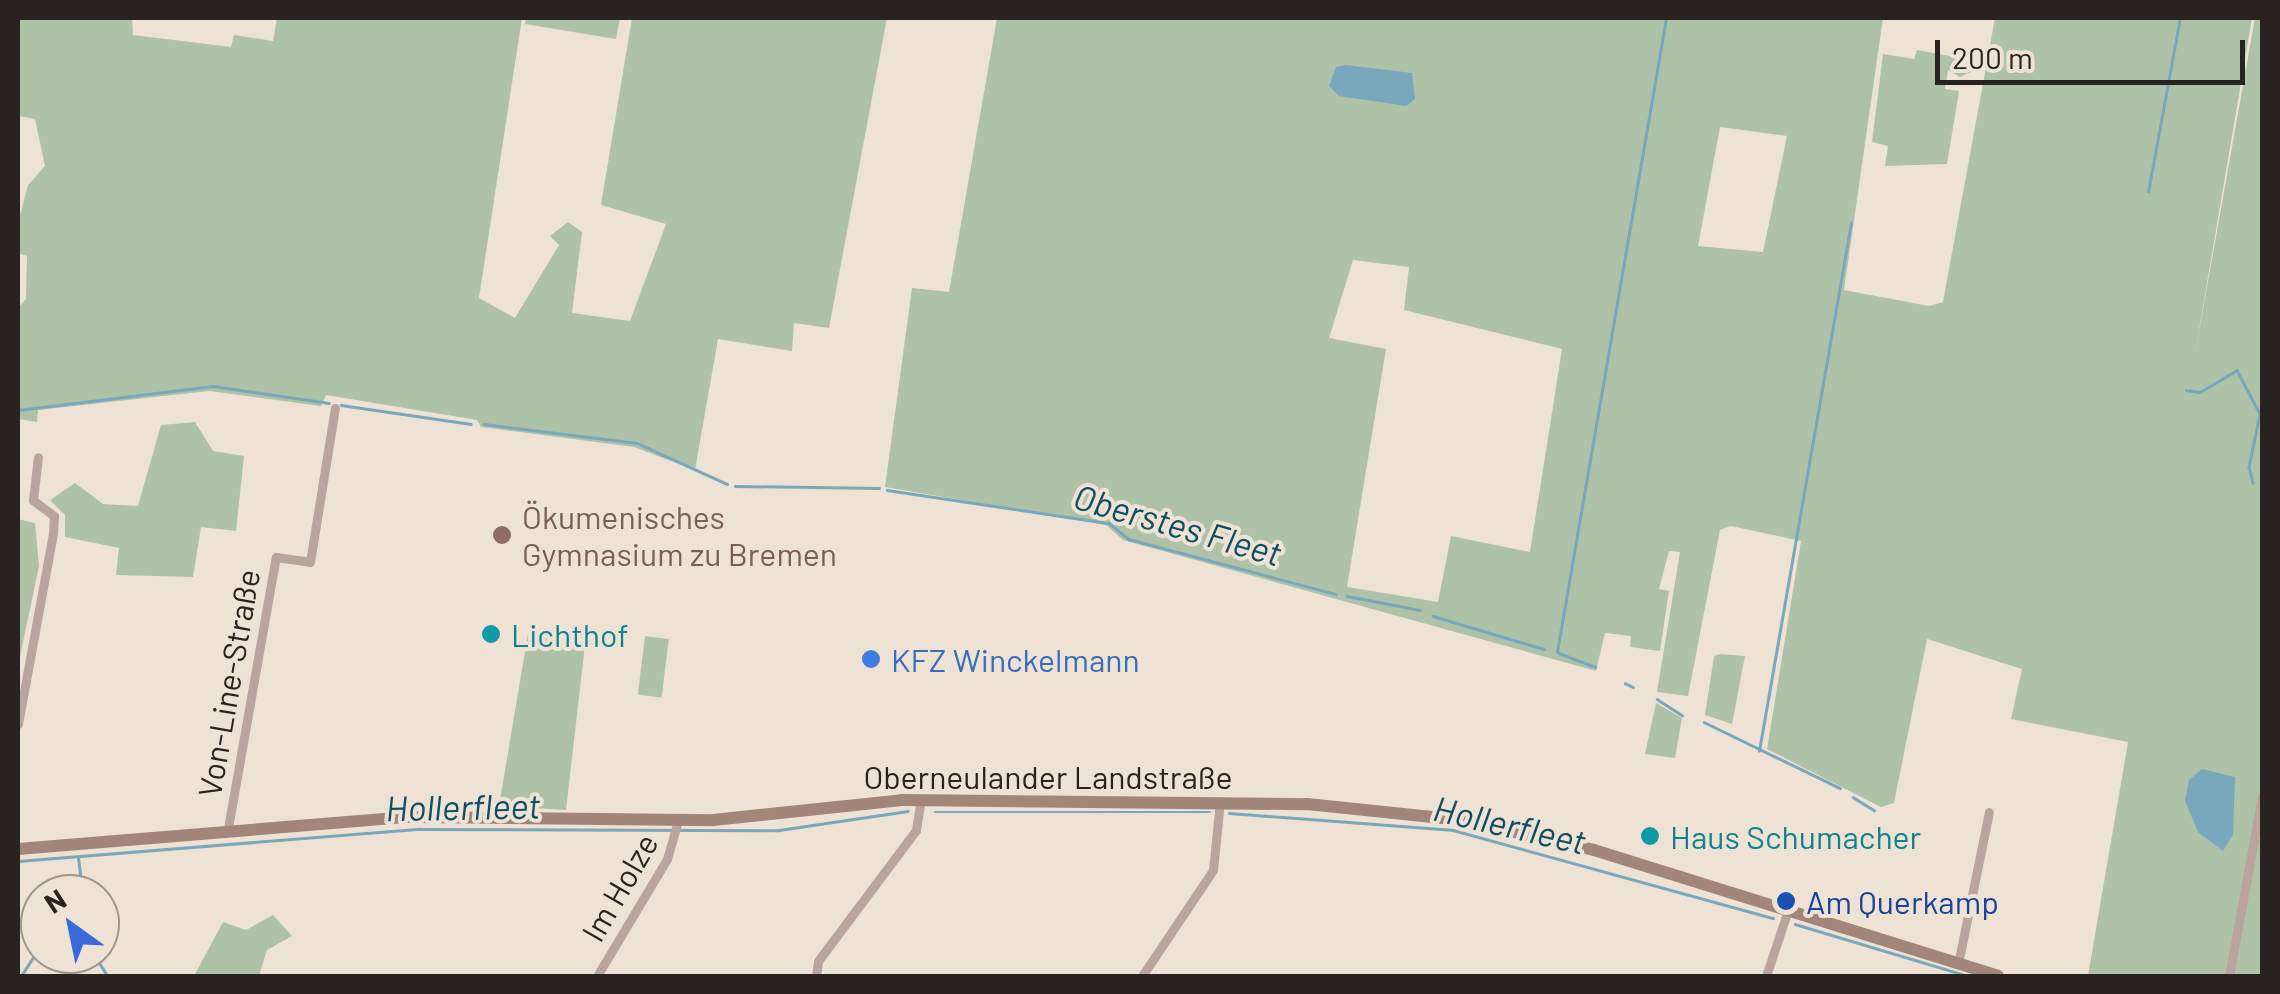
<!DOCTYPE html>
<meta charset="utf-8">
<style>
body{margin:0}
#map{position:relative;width:2280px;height:994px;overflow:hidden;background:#eee2d5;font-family:Barlow,sans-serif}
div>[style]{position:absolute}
.green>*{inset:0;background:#aec2a8;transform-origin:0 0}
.water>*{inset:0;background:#79a8bd}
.stream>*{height:2.5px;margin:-1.25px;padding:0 1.25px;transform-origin:1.25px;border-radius:1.25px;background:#79a8bd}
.street>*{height:9px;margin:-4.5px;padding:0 4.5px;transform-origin:4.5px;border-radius:4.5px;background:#b9a59d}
.secondary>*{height:12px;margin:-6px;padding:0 6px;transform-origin:6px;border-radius:6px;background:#a3867a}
.dots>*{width:28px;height:28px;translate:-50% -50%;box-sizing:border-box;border:5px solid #eee2d5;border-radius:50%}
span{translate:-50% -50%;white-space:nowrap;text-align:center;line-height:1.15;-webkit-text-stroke:8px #eee2d5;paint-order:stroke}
.education-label{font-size:32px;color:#785e54}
.left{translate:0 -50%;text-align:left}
.culture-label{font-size:32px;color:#0d838f}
.shop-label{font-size:32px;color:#366cbe}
.street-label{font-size:32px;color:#28231f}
.transit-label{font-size:32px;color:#164399}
.water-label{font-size:35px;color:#0f4f66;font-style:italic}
.frame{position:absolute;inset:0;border:20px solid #28231f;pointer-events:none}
.north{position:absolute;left:20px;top:874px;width:100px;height:100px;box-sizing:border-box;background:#eee2d5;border:2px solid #9f968c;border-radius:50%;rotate:327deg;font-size:28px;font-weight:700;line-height:40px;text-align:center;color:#28231f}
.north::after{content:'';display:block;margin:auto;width:35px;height:45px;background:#3a6ada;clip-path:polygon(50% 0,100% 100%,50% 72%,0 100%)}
.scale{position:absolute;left:1935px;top:40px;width:310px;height:45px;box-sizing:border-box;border:5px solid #28231f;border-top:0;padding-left:12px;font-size:30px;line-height:35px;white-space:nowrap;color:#28231f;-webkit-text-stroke:8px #eee2d5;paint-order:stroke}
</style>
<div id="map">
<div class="green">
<i style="clip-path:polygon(18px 18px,132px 18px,133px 35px,231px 47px,234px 35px,273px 41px,277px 18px,522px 18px,479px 298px,515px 318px,559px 245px,550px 236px,568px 222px,582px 232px,572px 313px,630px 321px,666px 224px,601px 205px,632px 18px,887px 18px,829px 328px,794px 323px,792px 351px,718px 339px,695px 470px,634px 447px,481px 427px,477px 420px,326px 395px,321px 406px,209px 391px,38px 410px,37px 422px,18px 419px,18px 308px,26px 299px,27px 256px,18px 253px,18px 223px,28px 185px,45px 166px,35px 119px,18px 116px)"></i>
<i style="clip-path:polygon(526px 18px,620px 18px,616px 39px,525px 24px)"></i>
<i style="clip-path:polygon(evenodd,997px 18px,1883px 18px,1844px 290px,1929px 306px,1943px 302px,1995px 18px,2252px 18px,2195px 354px,2255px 18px,2262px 18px,2262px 976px,2088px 976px,2128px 742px,2011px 719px,2022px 669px,1927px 639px,1894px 803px,1881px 807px,1767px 749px,1801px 541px,1731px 526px,1720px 530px,1688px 696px,1657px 692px,1680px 552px,1669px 551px,1659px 589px,1669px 591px,1660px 651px,1630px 647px,1631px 636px,1605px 633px,1596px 671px,1123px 540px,1106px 525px,885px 487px,912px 288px,949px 292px,997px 18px,1720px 127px,1787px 136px,1763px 252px,1698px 246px,1720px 127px,997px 18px,1353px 260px,1409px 267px,1404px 310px,1562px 349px,1530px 552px,1451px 536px,1438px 602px,1347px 587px,1386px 349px,1329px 338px,1353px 260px)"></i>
<i style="clip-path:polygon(1917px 50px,1950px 56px,1965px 49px,1974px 59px,1973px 71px,1960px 77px,1948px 70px,1945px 89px,1959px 91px,1947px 164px,1885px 166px,1888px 146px,1872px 142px,1883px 54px,1914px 59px)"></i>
<i style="clip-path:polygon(195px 422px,213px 451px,244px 456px,236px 531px,201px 527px,193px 577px,116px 575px,119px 548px,65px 537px,65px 515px,50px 500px,75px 483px,103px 504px,138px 506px,161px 425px)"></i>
<i style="clip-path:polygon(18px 519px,35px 523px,39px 566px,18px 666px)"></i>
<i style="clip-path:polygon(528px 634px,585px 645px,566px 810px,499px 806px)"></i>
<i style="left:645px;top:636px;width:24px;height:59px;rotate:7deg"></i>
<i style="clip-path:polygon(1720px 654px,1745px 656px,1732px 724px,1705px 715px,1714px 656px)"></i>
<i style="clip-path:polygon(1656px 703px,1682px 718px,1675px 758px,1645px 754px)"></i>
<i style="clip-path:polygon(273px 915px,292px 936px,267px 950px,259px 976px,194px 976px,223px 922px,246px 930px)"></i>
</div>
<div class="water">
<i style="clip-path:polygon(1346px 65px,1412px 73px,1415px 99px,1406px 106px,1339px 96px,1329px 86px,1336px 67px)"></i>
<i style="clip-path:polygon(2202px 769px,2235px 777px,2233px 835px,2223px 851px,2198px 832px,2185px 801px,2189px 780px)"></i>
</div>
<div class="stream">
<i style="left:2148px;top:192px;width:177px;rotate:-79.6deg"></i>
<i style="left:2186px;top:390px;width:14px;rotate:8deg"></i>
<i style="left:2200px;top:392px;width:43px;rotate:-30.7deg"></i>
<i style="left:2237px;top:370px;width:50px;rotate:62.4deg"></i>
<i style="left:2260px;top:414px;width:54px;rotate:101.7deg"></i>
<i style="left:2249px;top:467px;width:16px;rotate:76deg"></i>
<i style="left:341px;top:405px;width:131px;rotate:8.3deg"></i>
<i style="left:18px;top:410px;width:196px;rotate:-7deg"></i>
<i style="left:213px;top:386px;width:117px;rotate:8.3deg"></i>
<i style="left:484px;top:424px;width:154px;rotate:7.1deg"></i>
<i style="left:637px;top:443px;width:99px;rotate:24.5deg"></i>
<i style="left:735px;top:486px;width:144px;rotate:0.8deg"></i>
<i style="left:887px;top:490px;width:224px;rotate:8.5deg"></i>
<i style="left:1109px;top:523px;width:26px;rotate:39deg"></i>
<i style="left:1129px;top:539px;width:214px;rotate:14.9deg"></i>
<i style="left:1347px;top:596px;width:74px;rotate:10.9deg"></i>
<i style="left:1433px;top:616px;width:116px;rotate:16.6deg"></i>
<i style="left:1557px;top:652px;width:643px;rotate:-80.24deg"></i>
<i style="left:1559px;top:653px;width:39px;rotate:21deg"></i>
<i style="left:1625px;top:683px;width:9px;rotate:27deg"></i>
<i style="left:1657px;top:699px;width:30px;rotate:33deg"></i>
<i style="left:1704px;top:722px;width:151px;rotate:25.9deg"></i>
<i style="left:1759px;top:751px;width:536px;rotate:-80.12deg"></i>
<i style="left:1853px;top:797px;width:25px;rotate:32deg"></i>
<i style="left:935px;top:812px;width:275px"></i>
<i style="left:1229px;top:813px;width:225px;rotate:4.3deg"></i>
<i style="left:1453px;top:830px;width:332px;rotate:15.4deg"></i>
<i style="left:18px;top:861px;width:403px;rotate:-4.6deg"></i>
<i style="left:420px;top:829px;width:359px;rotate:0.2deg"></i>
<i style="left:779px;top:830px;width:130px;rotate:-8.4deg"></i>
<i style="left:73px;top:894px;width:14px;rotate:-56deg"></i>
<i style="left:81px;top:882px;width:24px;rotate:-97deg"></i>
<i style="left:1795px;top:924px;width:181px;rotate:16.7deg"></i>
<i style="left:94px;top:954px;width:26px;rotate:58deg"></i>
<i style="left:21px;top:976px;width:35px;rotate:-57deg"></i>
</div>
<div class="street">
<i style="left:18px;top:724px;width:193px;rotate:-79.6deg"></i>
<i style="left:53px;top:534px;width:18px;rotate:-87deg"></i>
<i style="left:54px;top:516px;width:26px;rotate:-143deg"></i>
<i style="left:33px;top:500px;width:43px;rotate:-83.4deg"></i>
<i style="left:228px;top:828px;width:275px;rotate:-80deg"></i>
<i style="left:276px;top:557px;width:34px;rotate:8deg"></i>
<i style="left:310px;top:562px;width:156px;rotate:-80.8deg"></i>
<i style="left:1958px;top:964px;width:155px;rotate:-78.5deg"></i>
<i style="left:597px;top:976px;width:136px;rotate:-59.1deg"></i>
<i style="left:667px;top:859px;width:40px;rotate:-74deg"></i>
<i style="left:816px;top:976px;width:15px;rotate:-82deg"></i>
<i style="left:818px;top:961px;width:164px;rotate:-53.2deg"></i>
<i style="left:916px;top:830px;width:30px;rotate:-81deg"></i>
<i style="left:1142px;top:976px;width:128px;rotate:-56.2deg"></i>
<i style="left:1213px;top:870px;width:69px;rotate:-84.2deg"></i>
<i style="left:1766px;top:976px;width:70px;rotate:-71.6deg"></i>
<i style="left:2229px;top:976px;width:183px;rotate:-79.6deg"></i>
</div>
<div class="secondary">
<i style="left:18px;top:849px;width:392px;rotate:-4.7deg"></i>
<i style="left:409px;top:817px;width:304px;rotate:0.6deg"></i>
<i style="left:713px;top:820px;width:190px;rotate:-6deg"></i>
<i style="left:902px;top:800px;width:405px;rotate:0.6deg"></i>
<i style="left:1307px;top:804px;width:155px;rotate:5.9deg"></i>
<i style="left:1461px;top:820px;width:136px;rotate:12.7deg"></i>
<i style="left:1594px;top:850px;width:423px;rotate:17.3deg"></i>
</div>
<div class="dots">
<i style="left:502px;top:535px;background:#8d6e63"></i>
<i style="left:491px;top:634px;background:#0f9aa8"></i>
<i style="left:871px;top:659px;background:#3f7fe0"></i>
<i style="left:1650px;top:836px;background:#0f9aa8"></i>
<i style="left:1786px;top:901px;background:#1a4fb4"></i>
</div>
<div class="education-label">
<span class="left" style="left:522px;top:535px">Ökumenisches<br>Gymnasium zu Bremen</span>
</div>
<div class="culture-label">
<span class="left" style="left:511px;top:634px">Lichthof</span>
<span class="left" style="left:1670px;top:836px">Haus Schumacher</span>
</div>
<div class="shop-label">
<span class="left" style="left:891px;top:659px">KFZ Winckelmann</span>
</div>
<div class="street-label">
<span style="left:228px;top:683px;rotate:-80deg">Von-Line-Straße</span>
<span style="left:1048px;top:776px">Oberneulander Landstraße</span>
<span style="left:619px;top:887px;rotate:-60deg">Im Holze</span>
</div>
<div class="transit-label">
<span class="left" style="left:1806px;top:901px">Am Querkamp</span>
</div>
<div class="water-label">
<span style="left:1178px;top:524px;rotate:16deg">Oberstes Fleet</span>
<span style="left:463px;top:806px;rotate:-1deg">Hollerfleet</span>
<span style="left:1510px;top:824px;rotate:13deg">Hollerfleet</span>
</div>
<div class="frame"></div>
<div class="north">N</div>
<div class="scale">200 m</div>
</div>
